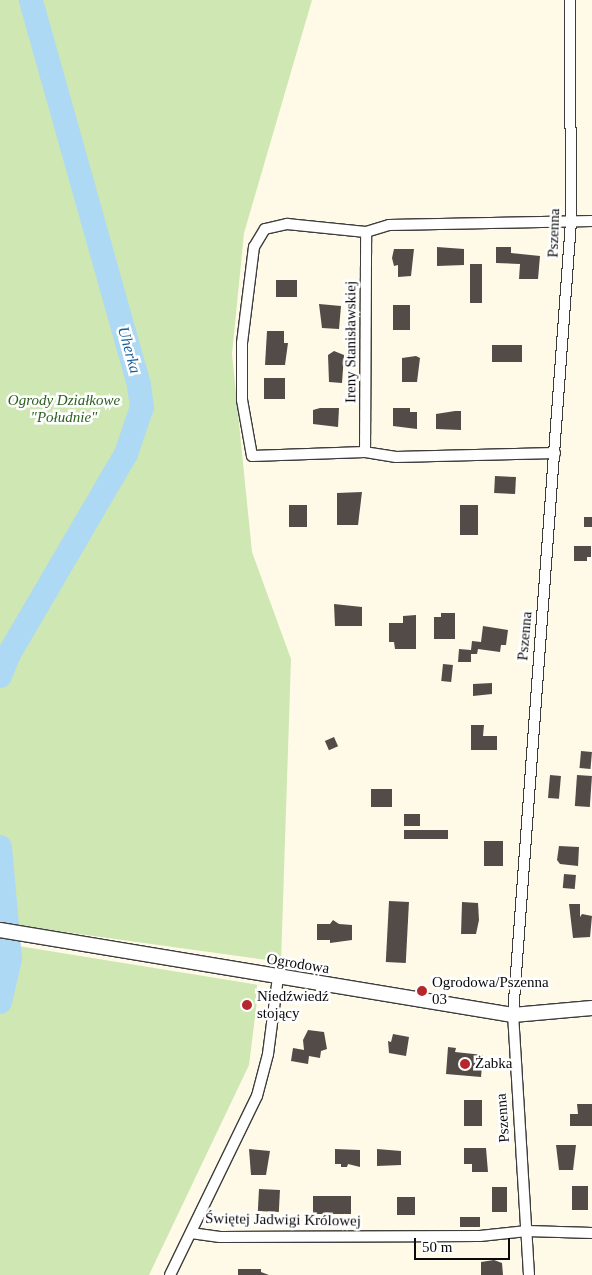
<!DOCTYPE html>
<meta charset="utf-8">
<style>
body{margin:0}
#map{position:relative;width:592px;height:1275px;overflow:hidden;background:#fffae8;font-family:"Times New Roman",serif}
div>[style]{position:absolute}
.green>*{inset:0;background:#cee7b3}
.river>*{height:24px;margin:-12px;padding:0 12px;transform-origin:12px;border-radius:12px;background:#aed9f4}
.building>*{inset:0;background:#524b47;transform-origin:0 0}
.roads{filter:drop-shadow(1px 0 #3d3d3d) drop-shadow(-1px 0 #3d3d3d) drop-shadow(0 1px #3d3d3d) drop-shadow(0 -1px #3d3d3d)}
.minor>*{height:10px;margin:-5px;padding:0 5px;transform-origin:5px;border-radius:5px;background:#fff}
.tertiary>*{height:14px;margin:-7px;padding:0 7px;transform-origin:7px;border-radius:7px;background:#fff}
.dots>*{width:14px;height:14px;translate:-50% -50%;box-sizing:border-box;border:2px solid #fff;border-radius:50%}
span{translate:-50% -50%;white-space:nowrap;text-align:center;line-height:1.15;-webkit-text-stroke:5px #fff;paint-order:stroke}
.street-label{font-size:15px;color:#0a0a0a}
.park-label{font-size:15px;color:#2a5f1d;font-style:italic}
.poi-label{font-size:15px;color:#0a0a0a}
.left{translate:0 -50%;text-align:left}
.water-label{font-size:16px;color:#185f97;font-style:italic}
.scale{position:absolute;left:414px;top:1238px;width:96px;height:22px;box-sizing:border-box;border:2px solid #0a0a0a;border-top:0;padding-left:6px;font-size:15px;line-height:18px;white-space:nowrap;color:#0a0a0a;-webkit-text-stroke:4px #fff;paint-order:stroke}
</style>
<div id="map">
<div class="green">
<i style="clip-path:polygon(0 0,312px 0,244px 233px,232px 354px,252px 552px,291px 659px,281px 962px,0 923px)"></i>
<i style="clip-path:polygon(0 943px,259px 985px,249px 1065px,149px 1275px,0 1275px)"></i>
</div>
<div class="river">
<i style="left:0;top:676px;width:24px;rotate:-68deg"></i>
<i style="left:9px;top:654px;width:232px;rotate:-59.7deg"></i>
<i style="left:126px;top:454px;width:50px;rotate:-71.2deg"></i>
<i style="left:142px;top:407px;width:22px;rotate:-98deg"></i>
<i style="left:139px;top:385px;width:400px;rotate:-105.7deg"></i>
<i style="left:0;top:847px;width:112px;rotate:84.9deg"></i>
<i style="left:10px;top:959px;width:44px;rotate:103.1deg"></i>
</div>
<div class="building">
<i style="clip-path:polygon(437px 247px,464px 249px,464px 265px,437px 266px)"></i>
<i style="clip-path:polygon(496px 247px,511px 247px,511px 253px,540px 256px,538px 279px,519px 279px,520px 264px,496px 263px)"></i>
<i style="clip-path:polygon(394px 249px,414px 249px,411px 276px,398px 277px,398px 265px,394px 266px,392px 258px)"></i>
<i style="left:470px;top:264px;width:12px;height:39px"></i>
<i style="left:276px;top:280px;width:21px;height:17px"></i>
<i style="clip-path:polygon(319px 304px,341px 306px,339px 329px,322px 328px)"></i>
<i style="left:393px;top:305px;width:17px;height:25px"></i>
<i style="clip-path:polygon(267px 331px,284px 331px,284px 343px,288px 343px,285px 365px,265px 365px)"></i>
<i style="left:522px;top:345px;width:17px;height:30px;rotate:90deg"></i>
<i style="clip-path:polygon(334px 351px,344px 355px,342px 383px,329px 382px,328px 355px)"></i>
<i style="clip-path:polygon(416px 356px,420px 358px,417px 382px,402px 382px,402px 358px)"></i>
<i style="left:264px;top:378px;width:21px;height:21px"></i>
<i style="clip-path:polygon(320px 408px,339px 408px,338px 427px,313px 424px,313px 410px)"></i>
<i style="clip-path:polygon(393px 408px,410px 408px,410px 412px,417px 412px,417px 429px,393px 426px)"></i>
<i style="clip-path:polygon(455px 411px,461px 411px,461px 430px,436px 429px,436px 414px)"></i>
<i style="left:495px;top:476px;width:21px;height:17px;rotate:3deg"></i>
<i style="clip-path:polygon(362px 492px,358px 525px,337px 525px,337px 493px)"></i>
<i style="left:289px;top:505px;width:18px;height:22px"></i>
<i style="left:460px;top:505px;width:18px;height:30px"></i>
<i style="left:584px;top:517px;width:8px;height:10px"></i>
<i style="clip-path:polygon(574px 546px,591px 546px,591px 557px,587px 557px,587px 561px,574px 561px)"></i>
<i style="clip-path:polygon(334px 604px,362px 607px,362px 626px,335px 626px)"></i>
<i style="clip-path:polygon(441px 613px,455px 613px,455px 639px,434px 639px,434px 617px,441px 617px)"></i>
<i style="clip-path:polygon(416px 615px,416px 649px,395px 649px,394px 642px,389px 642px,389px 623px,403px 623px,403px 616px)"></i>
<i style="clip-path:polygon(483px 626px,508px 630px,506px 645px,501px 645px,500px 652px,478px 649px,477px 654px,471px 654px,471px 662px,458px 662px,459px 649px,471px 650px,472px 641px,481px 642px)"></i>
<i style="left:443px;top:664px;width:10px;height:17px;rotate:6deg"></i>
<i style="clip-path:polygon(492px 683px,492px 694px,473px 696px,473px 684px)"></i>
<i style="clip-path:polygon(471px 725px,484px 725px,483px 736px,497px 736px,497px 750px,471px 750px)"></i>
<i style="left:334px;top:737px;width:10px;height:10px;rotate:66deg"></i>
<i style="left:581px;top:751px;width:11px;height:17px;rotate:5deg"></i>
<i style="left:550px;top:775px;width:11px;height:23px;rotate:5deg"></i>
<i style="left:577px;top:775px;width:15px;height:31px;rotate:4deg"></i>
<i style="left:371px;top:789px;width:21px;height:18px"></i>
<i style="left:404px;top:814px;width:16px;height:12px"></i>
<i style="left:404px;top:830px;width:44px;height:9px"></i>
<i style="left:484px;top:841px;width:19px;height:25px"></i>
<i style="clip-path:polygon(559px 846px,579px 847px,578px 866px,560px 864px,557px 860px)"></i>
<i style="left:564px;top:874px;width:12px;height:14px;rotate:5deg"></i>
<i style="left:389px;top:901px;width:20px;height:61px;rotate:3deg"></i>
<i style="clip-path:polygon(462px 902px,478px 903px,479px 920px,476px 934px,461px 934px)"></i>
<i style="clip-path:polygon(569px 904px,580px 904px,580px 917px,582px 914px,592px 916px,590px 937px,573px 938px)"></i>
<i style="clip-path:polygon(333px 920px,339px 924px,352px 925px,352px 940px,330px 943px,330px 940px,317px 940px,317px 924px,330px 924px)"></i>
<i style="clip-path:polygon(308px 1030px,324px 1032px,327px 1049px,321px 1051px,320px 1058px,309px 1056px,308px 1064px,291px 1061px,293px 1048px,304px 1050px,303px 1040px)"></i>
<i style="clip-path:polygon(393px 1034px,409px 1037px,406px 1056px,389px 1053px,388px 1041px,391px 1042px)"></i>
<i style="clip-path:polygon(448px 1047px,456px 1048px,455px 1052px,483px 1055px,481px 1077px,446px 1074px)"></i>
<i style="left:464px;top:1100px;width:18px;height:26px"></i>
<i style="clip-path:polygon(577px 1104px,592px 1104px,592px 1126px,570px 1126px,570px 1114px,578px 1114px)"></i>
<i style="clip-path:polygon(556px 1145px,576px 1145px,573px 1170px,559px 1170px)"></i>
<i style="clip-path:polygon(464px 1148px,486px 1148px,488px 1172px,472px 1172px,472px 1164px,464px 1164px)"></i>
<i style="clip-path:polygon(249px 1149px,270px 1151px,266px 1175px,251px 1175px)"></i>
<i style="clip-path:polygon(335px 1149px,360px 1150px,360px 1167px,348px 1164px,347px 1167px,341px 1167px,341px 1164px,335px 1164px)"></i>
<i style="clip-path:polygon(377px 1149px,401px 1151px,401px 1165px,377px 1166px)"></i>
<i style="left:572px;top:1186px;width:16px;height:24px"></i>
<i style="left:492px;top:1187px;width:15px;height:25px"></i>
<i style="left:259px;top:1189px;width:21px;height:22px;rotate:3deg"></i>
<i style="left:313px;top:1196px;width:38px;height:18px"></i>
<i style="left:397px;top:1197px;width:18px;height:18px"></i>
<i style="left:460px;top:1217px;width:20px;height:10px"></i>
<i style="clip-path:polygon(494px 1260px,502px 1263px,503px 1275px,481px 1275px,481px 1262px)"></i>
<i style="clip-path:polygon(238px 1269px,261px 1269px,261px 1272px,269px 1275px,238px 1275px)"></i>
</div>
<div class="roads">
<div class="minor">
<i style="left:365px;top:452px;width:220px;rotate:-89.7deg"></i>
<i style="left:555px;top:453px;width:159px;rotate:178.6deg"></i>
<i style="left:396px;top:457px;width:31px;rotate:-171deg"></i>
<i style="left:365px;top:452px;width:113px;rotate:178deg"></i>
<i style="left:252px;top:456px;width:57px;rotate:-100.1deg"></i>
<i style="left:242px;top:400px;width:57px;rotate:-90deg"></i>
<i style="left:242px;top:343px;width:97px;rotate:-82.9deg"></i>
<i style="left:254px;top:247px;width:21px;rotate:-59deg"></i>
<i style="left:265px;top:229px;width:23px;rotate:-13deg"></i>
<i style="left:287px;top:224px;width:79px;rotate:5.8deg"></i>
<i style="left:366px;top:232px;width:24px;rotate:-17deg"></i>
<i style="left:389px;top:225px;width:203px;rotate:-1.1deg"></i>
<i style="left:191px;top:1233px;width:29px;rotate:8deg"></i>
<i style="left:220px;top:1237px;width:260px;rotate:-0.2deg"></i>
<i style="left:480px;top:1236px;width:47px;rotate:-6.1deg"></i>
<i style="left:527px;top:1231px;width:65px;rotate:1.8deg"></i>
<i style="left:170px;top:1275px;width:199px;rotate:-64.1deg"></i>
<i style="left:257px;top:1096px;width:43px;rotate:-75.3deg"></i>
<i style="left:268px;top:1054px;width:78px;rotate:-82.6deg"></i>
<i style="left:529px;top:1275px;width:260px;rotate:-93.5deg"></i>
<i style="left:513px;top:1015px;width:796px;rotate:-85.82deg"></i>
<i style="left:571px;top:221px;width:221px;rotate:-90.3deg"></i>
</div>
<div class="tertiary">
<i style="left:0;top:930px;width:520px;rotate:9.41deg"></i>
<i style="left:513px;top:1015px;width:79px;rotate:-5.1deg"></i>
</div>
</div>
<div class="dots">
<i style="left:422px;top:991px;background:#b5272c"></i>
<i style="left:247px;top:1005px;background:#b5272c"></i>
<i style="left:465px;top:1064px;background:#b5272c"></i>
</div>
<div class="street-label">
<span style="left:554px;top:233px;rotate:-88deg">Pszenna</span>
<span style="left:351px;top:342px;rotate:-90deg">Ireny Stanisławskiej</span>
<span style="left:525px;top:636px;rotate:-85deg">Pszenna</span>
<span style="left:298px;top:964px;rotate:9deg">Ogrodowa</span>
<span style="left:503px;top:1118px;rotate:-94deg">Pszenna</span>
<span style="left:283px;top:1220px;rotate:1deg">Świętej Jadwigi Królowej</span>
</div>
<div class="park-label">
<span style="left:64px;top:409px">Ogrody Działkowe<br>"Południe"</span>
</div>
<div class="poi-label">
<span class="left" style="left:432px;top:991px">Ogrodowa/Pszenna<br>03</span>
<span class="left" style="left:257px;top:1005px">Niedźwiedź<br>stojący</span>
<span class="left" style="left:475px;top:1064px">Żabka</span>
</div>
<div class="water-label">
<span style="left:129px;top:350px;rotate:74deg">Uherka</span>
</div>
<div class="scale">50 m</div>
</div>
